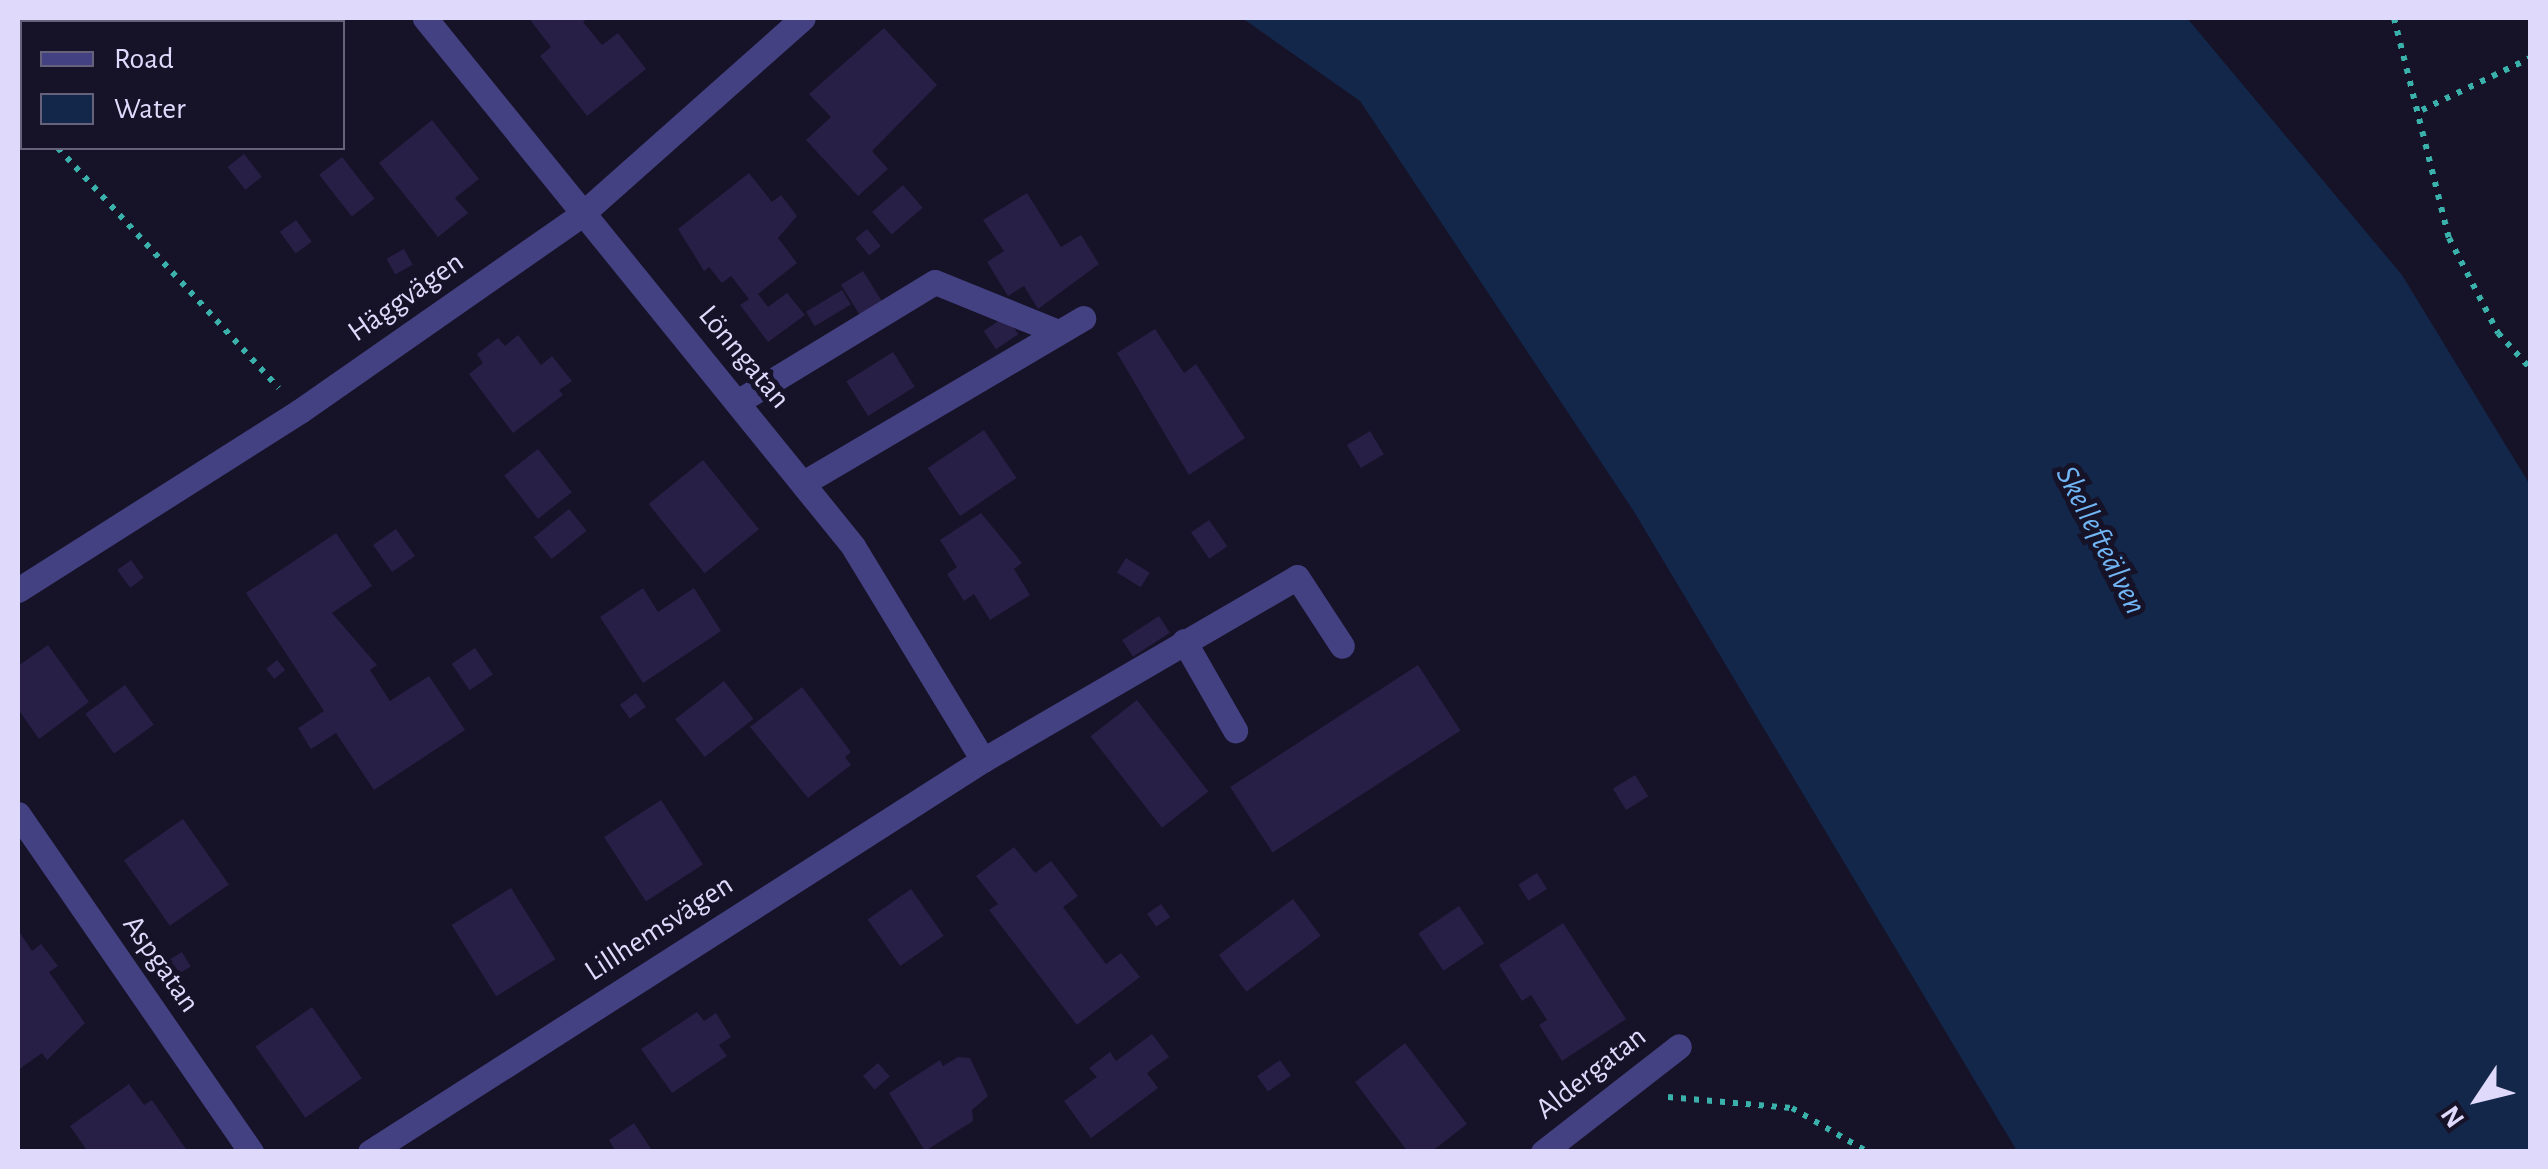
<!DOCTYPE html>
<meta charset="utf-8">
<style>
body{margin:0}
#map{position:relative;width:2548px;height:1169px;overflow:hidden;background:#161227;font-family:"Alegreya Sans",sans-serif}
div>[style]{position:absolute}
.water>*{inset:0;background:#13274a}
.building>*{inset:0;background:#281f46;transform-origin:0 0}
.path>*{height:6px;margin-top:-3px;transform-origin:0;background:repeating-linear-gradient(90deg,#3ab1ab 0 5px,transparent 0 13px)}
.lane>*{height:25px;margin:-12.5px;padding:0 12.5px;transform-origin:12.5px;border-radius:12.5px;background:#444182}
.street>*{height:25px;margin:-12.5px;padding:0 12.5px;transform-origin:12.5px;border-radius:12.5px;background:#444182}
span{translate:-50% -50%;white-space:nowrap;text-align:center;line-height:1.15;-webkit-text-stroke:10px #161227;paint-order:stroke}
.street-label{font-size:30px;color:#dfdafc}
.water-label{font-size:32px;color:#71b5f4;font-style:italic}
.frame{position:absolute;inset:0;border:20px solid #dfdafc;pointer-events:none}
.legend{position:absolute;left:20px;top:20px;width:325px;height:130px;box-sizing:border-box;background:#161227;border:2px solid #66627c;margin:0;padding:12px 18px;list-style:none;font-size:30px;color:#dfdafc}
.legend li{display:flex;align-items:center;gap:20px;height:50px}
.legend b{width:50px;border:2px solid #66627c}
.north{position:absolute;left:2428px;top:1049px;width:100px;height:100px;-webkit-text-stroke:8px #161227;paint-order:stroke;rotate:235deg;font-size:28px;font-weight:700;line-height:40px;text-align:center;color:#dfdafc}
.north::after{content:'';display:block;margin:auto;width:35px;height:45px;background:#dfdafc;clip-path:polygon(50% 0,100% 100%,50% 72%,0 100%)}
</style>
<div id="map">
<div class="water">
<i style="clip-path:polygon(1242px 18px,2187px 18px,2402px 275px,2530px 485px,2530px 1151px,2017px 1151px,1633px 510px,1360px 101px)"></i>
</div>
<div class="building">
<i style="clip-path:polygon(536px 18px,588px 18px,583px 22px,602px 45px,618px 33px,646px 69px,587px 116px,540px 56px,551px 47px,531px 21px)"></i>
<i style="clip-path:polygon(884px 28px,937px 85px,872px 151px,888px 169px,858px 196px,806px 140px,831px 117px,809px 94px)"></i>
<i style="clip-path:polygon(432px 120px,479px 179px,455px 198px,468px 213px,438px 237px,379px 163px)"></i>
<i style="left:244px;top:154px;width:29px;height:21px;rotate:52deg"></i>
<i style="left:342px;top:157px;width:53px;height:29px;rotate:52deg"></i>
<i style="clip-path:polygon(749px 173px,772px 202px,781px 195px,797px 216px,778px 238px,797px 263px,758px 294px,768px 307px,787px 293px,805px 315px,768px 342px,740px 305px,749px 299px,731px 276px,722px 283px,709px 267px,704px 271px,678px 229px)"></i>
<i style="left:903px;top:185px;width:30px;height:41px;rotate:49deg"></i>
<i style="clip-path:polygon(1027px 193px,1061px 247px,1081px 235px,1099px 264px,1038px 309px,1024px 286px,1008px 296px,987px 262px,1004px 251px,983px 220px)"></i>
<i style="left:296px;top:220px;width:27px;height:20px;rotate:54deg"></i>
<i style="left:867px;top:229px;width:22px;height:15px;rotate:51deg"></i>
<i style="left:404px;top:249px;width:18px;height:20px;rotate:61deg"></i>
<i style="left:863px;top:271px;width:36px;height:26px;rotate:58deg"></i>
<i style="left:842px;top:290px;width:17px;height:42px;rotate:59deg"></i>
<i style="left:1006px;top:316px;width:22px;height:27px;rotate:56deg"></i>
<i style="clip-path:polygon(1155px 329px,1184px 373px,1196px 364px,1245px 438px,1189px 475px,1117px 353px)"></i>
<i style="clip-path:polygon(518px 335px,541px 365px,552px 356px,572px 381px,559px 390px,563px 395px,513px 433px,469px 374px,483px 363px,477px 354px,498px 338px,505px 346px)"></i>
<i style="left:893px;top:352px;width:41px;height:55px;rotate:58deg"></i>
<i style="left:984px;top:430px;width:58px;height:68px;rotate:56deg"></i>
<i style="left:1370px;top:431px;width:27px;height:27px;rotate:59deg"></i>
<i style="left:538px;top:449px;width:55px;height:43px;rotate:52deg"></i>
<i style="left:703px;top:460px;width:89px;height:70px;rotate:51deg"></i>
<i style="left:569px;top:509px;width:28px;height:45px;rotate:51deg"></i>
<i style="clip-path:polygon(981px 513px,1022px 563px,1014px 569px,1030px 595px,990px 620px,974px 594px,964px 601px,947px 574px,957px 567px,940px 540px)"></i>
<i style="left:1209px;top:520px;width:32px;height:22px;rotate:55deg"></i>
<i style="left:396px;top:529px;width:33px;height:28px;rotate:55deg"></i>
<i style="clip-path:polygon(336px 533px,372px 586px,332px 613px,377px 665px,370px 670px,390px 701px,429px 676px,465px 730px,374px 790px,336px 733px,311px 749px,298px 728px,324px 711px,246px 593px)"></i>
<i style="left:1126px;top:558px;width:28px;height:17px;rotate:32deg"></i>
<i style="left:131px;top:560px;width:22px;height:17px;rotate:54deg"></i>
<i style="clip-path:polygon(643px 588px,658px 612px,694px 588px,721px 631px,643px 683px,600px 617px)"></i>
<i style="left:1159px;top:616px;width:20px;height:44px;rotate:57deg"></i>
<i style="clip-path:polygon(48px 645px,89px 702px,39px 739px,18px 709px,18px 666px)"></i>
<i style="left:475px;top:648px;width:32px;height:28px;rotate:56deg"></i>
<i style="left:277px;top:660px;width:13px;height:14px;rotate:51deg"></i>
<i style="left:1418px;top:665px;width:78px;height:224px;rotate:57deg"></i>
<i style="left:724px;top:681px;width:48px;height:62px;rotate:52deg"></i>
<i style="left:125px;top:685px;width:49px;height:49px;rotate:54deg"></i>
<i style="clip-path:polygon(802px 687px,851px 752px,845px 757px,851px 765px,808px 798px,750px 727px)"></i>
<i style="left:636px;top:693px;width:17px;height:20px;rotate:54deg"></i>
<i style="left:1137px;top:700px;width:116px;height:59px;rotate:52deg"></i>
<i style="left:1635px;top:775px;width:25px;height:26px;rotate:58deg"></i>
<i style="left:661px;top:800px;width:77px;height:68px;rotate:57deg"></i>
<i style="left:183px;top:819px;width:80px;height:72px;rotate:55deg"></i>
<i style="clip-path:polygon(1014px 847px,1035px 873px,1051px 861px,1078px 896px,1063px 907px,1106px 964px,1121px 953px,1140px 977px,1077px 1025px,989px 910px,998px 904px,976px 876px)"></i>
<i style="left:1537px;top:873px;width:19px;height:22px;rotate:58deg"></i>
<i style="left:511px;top:888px;width:84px;height:70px;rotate:58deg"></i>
<i style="left:911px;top:889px;width:57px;height:53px;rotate:55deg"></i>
<i style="left:1293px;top:899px;width:46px;height:93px;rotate:53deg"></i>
<i style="left:1161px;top:904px;width:16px;height:17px;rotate:55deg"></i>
<i style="left:1459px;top:906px;width:45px;height:49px;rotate:56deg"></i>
<i style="clip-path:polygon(1563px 923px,1626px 1019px,1562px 1061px,1539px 1025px,1547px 1020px,1531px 995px,1522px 1001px,1499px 965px)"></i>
<i style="clip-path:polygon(18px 930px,32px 951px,41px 944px,58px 966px,49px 972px,85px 1023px,47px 1060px,42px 1053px,18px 1070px)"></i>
<i style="left:182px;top:952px;width:17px;height:20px;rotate:59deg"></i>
<i style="left:312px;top:1007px;width:87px;height:69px;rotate:55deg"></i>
<i style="clip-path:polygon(697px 1012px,704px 1021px,716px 1013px,731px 1037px,719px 1045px,727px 1056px,672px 1093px,641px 1049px)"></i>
<i style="clip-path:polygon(1152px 1034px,1169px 1057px,1147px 1073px,1158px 1088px,1091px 1138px,1064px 1101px,1097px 1077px,1089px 1068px,1110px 1052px,1116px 1061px)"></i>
<i style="clip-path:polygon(1405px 1043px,1467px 1124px,1431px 1152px,1408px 1152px,1355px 1082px)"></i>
<i style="clip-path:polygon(958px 1057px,970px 1058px,988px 1096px,972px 1110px,973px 1121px,925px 1151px,889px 1093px,940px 1060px,943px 1066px)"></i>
<i style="left:1280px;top:1060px;width:19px;height:28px;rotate:55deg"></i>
<i style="left:878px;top:1063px;width:18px;height:20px;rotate:49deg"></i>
<i style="clip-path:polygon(129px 1084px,144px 1105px,152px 1100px,188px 1152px,88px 1152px,70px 1126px)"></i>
<i style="clip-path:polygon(634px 1123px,653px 1152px,616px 1152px,609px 1140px)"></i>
</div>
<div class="path">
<i style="left:2394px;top:18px;width:227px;rotate:76deg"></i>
<i style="left:2449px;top:238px;width:107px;rotate:62.7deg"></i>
<i style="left:2498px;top:333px;width:47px;rotate:47.6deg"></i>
<i style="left:18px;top:101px;width:7px;rotate:56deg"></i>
<i style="left:2422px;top:110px;width:120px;rotate:-25.7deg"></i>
<i style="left:58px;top:148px;width:326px;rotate:47.4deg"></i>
<i style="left:1668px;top:1097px;width:124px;rotate:5.1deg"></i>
<i style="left:1792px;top:1108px;width:88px;rotate:30.1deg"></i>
</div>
<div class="lane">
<i style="left:739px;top:401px;width:229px;rotate:-31.3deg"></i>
<i style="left:935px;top:282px;width:133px;rotate:22.1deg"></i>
<i style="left:805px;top:482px;width:323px;rotate:-30.5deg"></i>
<i style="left:1184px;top:641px;width:103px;rotate:60.2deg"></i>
<i style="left:983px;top:760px;width:363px;rotate:-30.2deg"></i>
<i style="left:1297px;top:577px;width:82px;rotate:56.9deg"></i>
</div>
<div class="street">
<i style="left:18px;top:590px;width:334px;rotate:-32.4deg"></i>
<i style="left:300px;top:411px;width:344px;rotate:-34.9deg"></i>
<i style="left:582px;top:214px;width:295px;rotate:-41.6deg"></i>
<i style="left:18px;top:814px;width:411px;rotate:55.4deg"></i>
<i style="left:370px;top:1152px;width:728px;rotate:-32.6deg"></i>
<i style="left:983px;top:760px;width:250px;rotate:-121.3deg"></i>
<i style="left:853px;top:546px;width:680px;rotate:-129.03deg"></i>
<i style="left:1543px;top:1152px;width:172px;rotate:-37.9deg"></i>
</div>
<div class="street-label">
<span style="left:406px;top:297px;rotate:-35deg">Häggvägen</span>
<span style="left:744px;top:357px;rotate:50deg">Lönngatan</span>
<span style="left:659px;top:928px;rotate:-33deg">Lillhemsvägen</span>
<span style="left:161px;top:964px;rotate:55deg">Aspgatan</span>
<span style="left:1591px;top:1073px;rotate:-38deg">Aldergatan</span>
</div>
<div class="water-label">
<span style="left:2101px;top:540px;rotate:63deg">Skellefteälven</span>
</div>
<div class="frame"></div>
<ul class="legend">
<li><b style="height:12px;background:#444182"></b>Road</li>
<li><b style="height:28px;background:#13274a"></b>Water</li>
</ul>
<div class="north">N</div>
</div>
